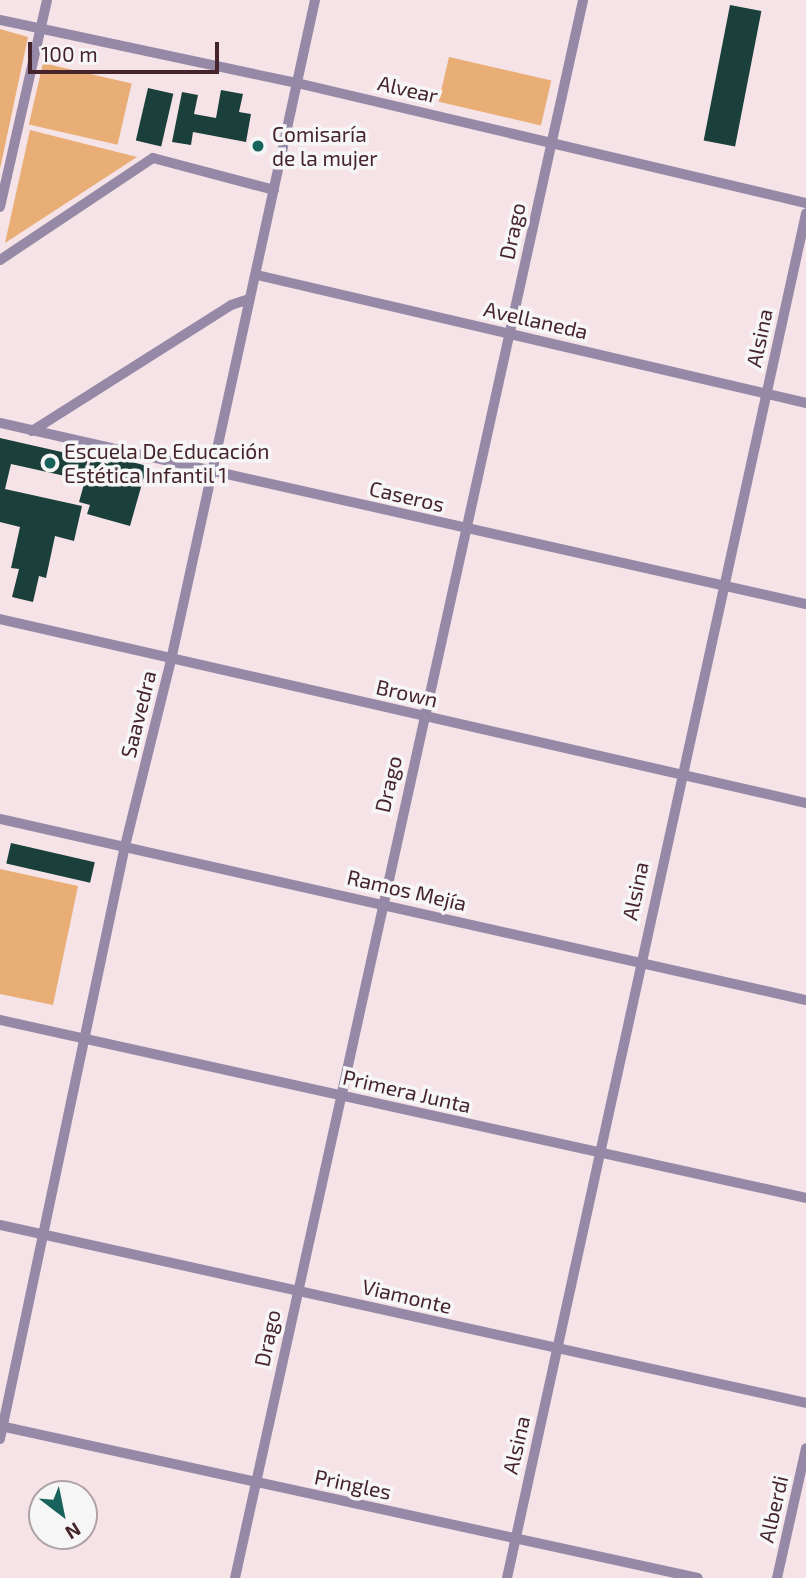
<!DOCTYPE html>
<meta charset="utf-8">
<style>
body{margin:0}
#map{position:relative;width:806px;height:1578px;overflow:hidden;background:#f6e3e7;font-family:"Exo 2",sans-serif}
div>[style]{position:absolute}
.green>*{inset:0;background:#e8ae76;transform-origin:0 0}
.building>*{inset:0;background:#1b403b;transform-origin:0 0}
.minor>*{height:10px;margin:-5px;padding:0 5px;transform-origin:5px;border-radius:5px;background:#9589a7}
.dots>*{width:19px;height:19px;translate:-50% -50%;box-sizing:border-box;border:4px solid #f6f6f6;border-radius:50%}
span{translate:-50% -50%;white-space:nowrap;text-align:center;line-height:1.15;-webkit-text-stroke:7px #f6f6f6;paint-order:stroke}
.street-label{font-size:21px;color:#45242c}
.poi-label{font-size:21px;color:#45242c}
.left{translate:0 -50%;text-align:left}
.north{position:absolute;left:28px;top:1480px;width:70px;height:70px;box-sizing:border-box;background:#f6f6f6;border:2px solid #afa2a5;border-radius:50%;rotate:148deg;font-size:19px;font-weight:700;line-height:28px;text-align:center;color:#45242c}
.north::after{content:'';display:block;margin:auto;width:24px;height:32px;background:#18635b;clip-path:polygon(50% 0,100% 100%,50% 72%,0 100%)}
.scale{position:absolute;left:28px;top:42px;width:191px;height:32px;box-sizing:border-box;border:4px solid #45242c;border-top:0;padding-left:9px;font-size:21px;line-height:24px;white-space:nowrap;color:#45242c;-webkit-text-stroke:5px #f6f6f6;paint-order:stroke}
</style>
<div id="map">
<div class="green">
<i style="clip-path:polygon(0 29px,28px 37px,0 169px)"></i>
<i style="left:449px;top:57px;width:105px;height:46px;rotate:13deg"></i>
<i style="left:43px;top:63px;width:91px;height:63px;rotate:13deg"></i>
<i style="clip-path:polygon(30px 130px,137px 157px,5px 243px)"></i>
<i style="clip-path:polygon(0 869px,78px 886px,53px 1005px,0 994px)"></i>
</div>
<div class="building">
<i style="left:730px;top:5px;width:32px;height:138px;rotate:11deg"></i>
<i style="left:148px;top:88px;width:26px;height:54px;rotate:13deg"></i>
<i style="clip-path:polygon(221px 90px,243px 94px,239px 112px,251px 114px,246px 142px,193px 132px,191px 145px,172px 142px,182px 92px,198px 95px,194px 114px,216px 118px)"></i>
<i style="clip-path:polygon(0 438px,88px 458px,83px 480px,11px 464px,5px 489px,82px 506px,74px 541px,55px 536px,46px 578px,39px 576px,33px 602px,12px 597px,19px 569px,11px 568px,20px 527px,0 522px)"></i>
<i style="clip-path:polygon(110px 456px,147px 466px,130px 526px,87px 514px,90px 505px,79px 502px,91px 459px,108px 464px)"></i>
<i style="left:11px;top:843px;width:86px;height:21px;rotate:13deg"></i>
</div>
<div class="minor">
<i style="left:0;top:20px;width:304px;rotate:12deg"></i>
<i style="left:297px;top:83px;width:523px;rotate:13.27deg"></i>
<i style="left:0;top:207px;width:212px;rotate:-77.2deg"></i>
<i style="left:0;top:260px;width:184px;rotate:-33.7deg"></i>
<i style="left:153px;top:158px;width:125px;rotate:14.8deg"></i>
<i style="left:257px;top:275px;width:564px;rotate:13.12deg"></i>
<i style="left:0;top:423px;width:826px;rotate:12.66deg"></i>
<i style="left:32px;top:431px;width:236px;rotate:-32.3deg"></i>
<i style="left:231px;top:305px;width:19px;rotate:-18deg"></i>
<i style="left:0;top:619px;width:827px;rotate:12.86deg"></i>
<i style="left:0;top:819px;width:826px;rotate:12.66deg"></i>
<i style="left:0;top:1020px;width:825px;rotate:12.45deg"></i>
<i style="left:0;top:1225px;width:825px;rotate:12.45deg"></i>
<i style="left:0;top:1426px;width:714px;rotate:12.29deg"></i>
<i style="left:0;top:1439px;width:606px;rotate:-78.1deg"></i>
<i style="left:125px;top:846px;width:192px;rotate:-76.1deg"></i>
<i style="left:171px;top:660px;width:676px;rotate:-77.69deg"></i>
<i style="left:235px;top:1578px;width:1616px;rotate:-77.56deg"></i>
<i style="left:507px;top:1578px;width:1397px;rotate:-77.64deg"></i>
<i style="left:777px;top:1578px;width:133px;rotate:-77.4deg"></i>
</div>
<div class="dots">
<i style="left:258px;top:146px;background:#18635b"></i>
<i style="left:50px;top:463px;background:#18635b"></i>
</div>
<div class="street-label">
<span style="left:408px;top:89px;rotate:13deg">Alvear</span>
<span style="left:512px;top:231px;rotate:-78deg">Drago</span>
<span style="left:536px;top:320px;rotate:13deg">Avellaneda</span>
<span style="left:759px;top:338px;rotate:-78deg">Alsina</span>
<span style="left:407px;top:496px;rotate:13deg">Caseros</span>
<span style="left:407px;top:693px;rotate:13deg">Brown</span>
<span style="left:138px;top:714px;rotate:-76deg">Saavedra</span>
<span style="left:388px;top:784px;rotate:-77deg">Drago</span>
<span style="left:407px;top:890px;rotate:13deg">Ramos Mejía</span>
<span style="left:635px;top:891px;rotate:-78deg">Alsina</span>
<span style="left:407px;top:1091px;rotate:13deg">Primera Junta</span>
<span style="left:407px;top:1296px;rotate:13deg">Viamonte</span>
<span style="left:267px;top:1338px;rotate:-78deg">Drago</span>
<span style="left:516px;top:1445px;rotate:-77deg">Alsina</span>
<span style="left:353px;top:1484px;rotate:12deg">Pringles</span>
<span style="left:773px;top:1509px;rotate:-77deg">Alberdi</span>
</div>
<div class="poi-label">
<span class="left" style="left:272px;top:146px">Comisaría<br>de la mujer</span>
<span class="left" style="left:64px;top:463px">Escuela De Educación<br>Estética Infantil 1</span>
</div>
<div class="north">N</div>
<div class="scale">100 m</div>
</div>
